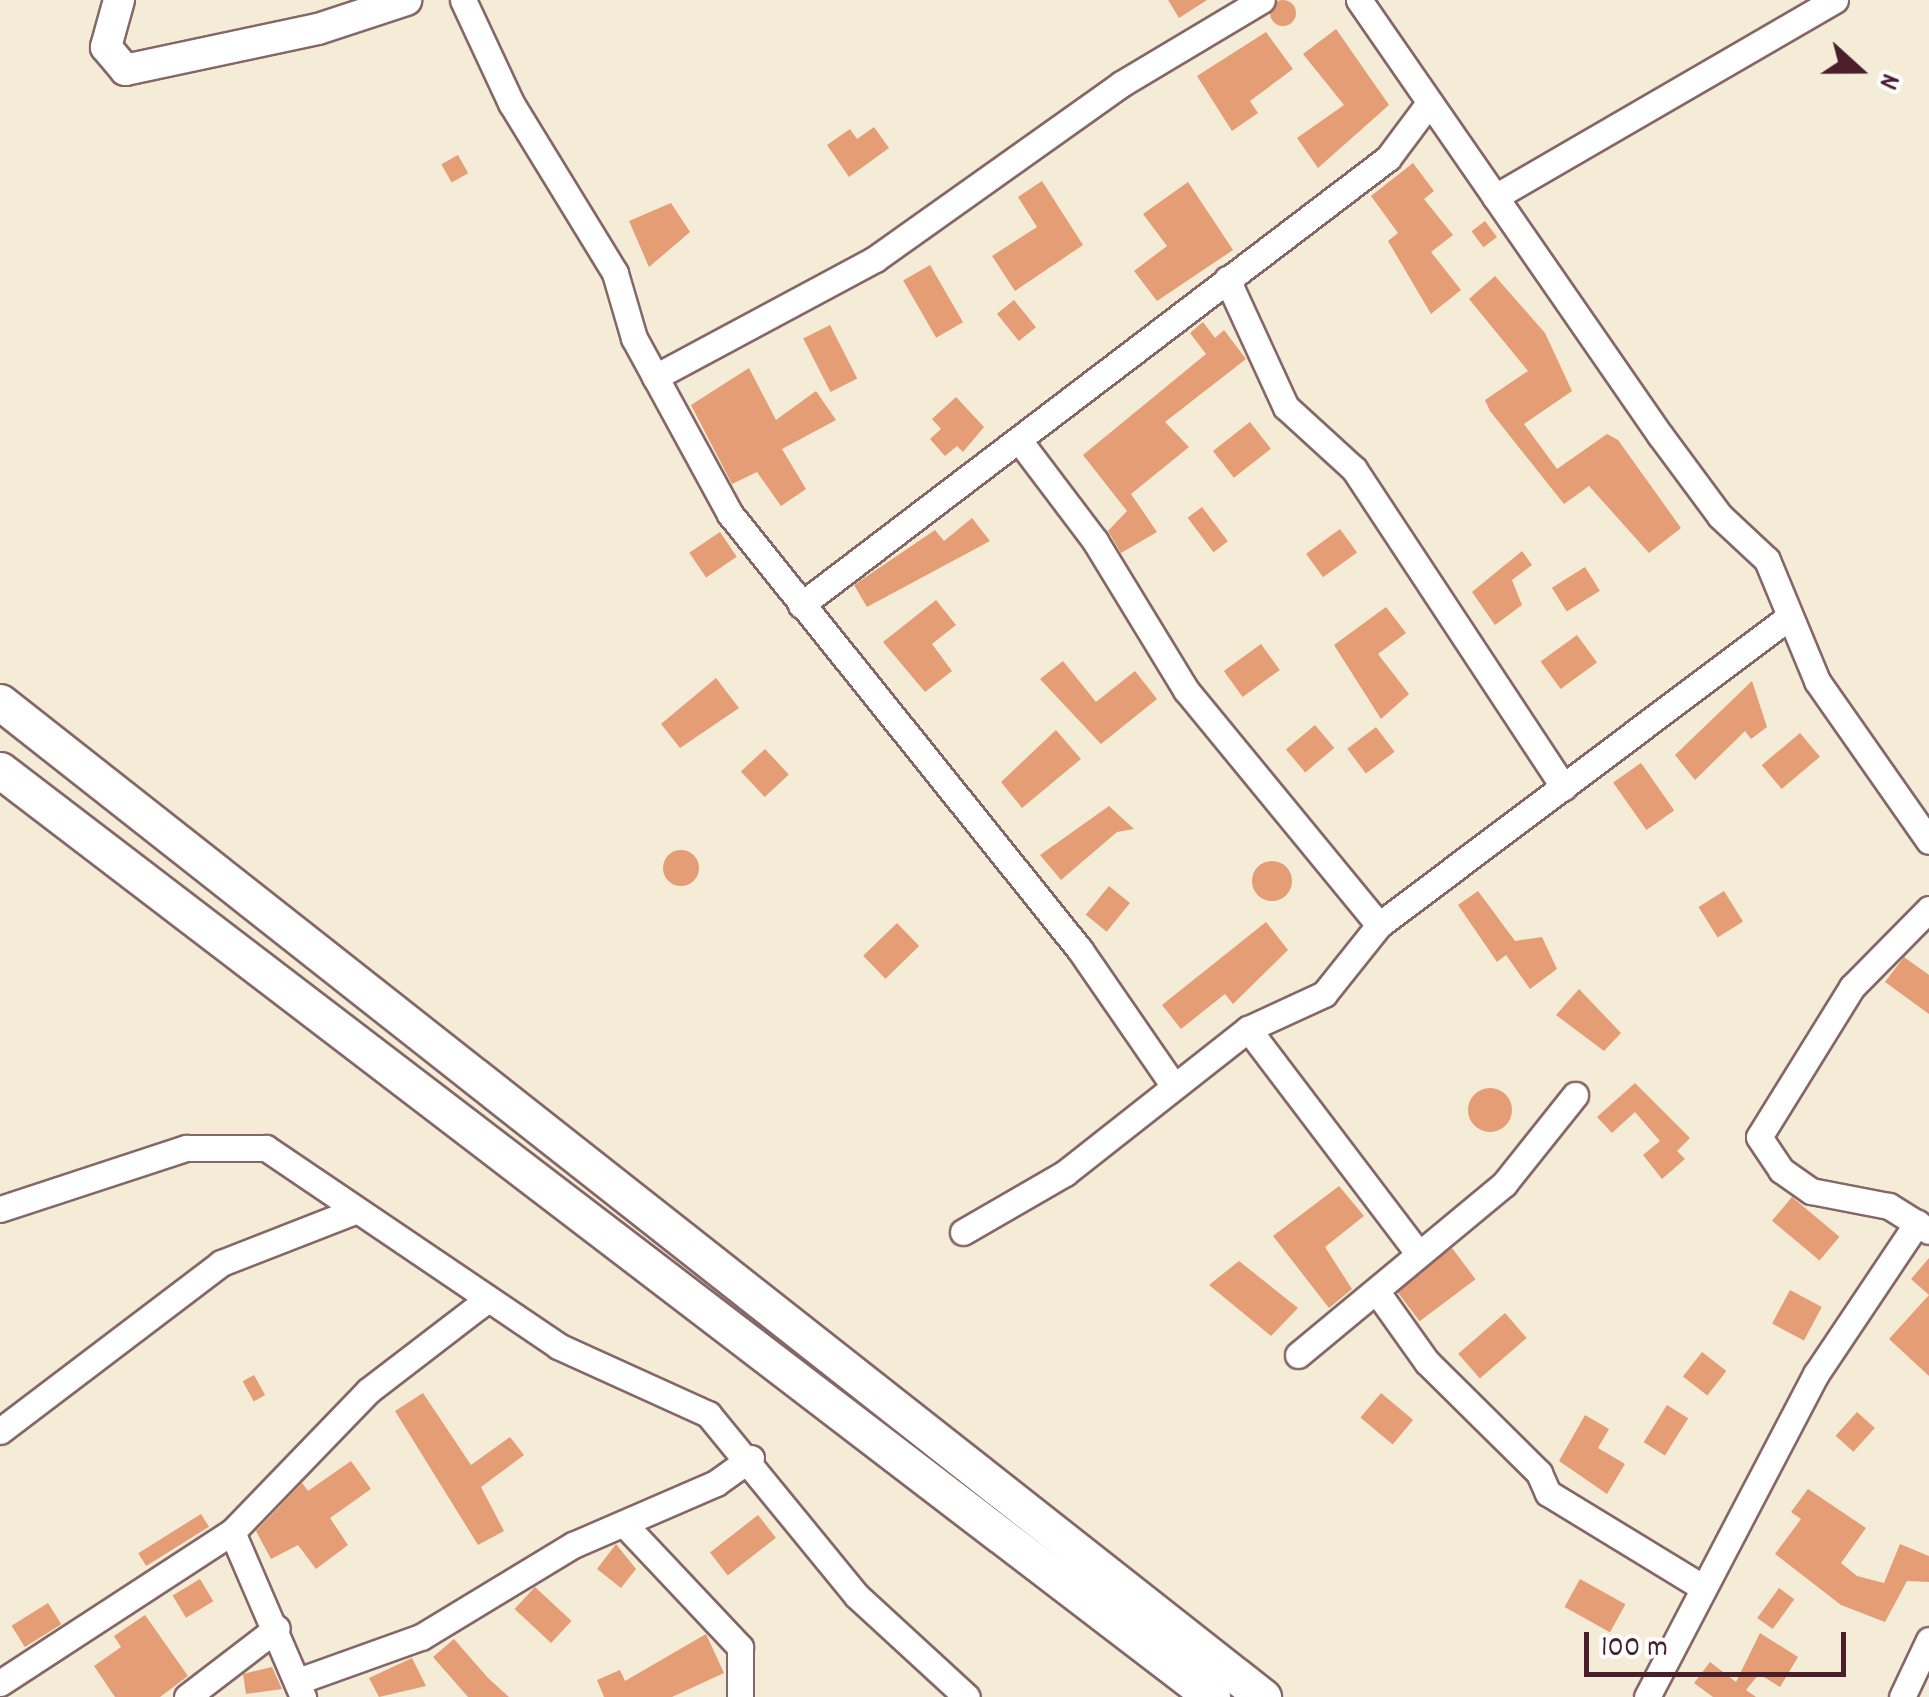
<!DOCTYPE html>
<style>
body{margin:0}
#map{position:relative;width:1929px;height:1697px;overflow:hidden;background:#f4ecd7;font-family:Dekko,sans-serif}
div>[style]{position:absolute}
.building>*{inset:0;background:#e59d75;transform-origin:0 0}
.round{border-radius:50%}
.roads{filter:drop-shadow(2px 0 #866767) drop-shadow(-2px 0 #866767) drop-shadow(0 2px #866767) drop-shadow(0 -2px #866767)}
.minor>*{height:25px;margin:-12.5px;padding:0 12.5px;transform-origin:12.5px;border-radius:12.5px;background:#fff}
.major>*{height:30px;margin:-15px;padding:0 15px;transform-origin:15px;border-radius:15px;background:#fff}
.highway>*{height:35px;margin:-17.5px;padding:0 17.5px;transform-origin:17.5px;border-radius:17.5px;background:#fff}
span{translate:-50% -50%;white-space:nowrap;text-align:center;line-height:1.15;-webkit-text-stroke:9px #fff;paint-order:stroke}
.north{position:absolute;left:1809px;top:20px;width:100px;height:100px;-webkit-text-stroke:8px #fff;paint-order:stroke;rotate:111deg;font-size:28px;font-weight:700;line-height:40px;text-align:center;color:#4a1f2b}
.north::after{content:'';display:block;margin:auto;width:35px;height:45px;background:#4a1f2b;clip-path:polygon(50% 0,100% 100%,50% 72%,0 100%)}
.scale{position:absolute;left:1584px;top:1632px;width:262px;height:45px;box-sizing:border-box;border:5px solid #4a1f2b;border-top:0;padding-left:12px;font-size:30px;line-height:35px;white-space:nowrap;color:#4a1f2b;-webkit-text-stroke:8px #fff;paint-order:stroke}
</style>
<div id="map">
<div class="building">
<i class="round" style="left:1270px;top:0;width:26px;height:26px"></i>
<i style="clip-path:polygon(1168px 0,1207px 0,1179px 18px)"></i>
<i style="clip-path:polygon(1336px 29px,1389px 105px,1318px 168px,1297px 138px,1344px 105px,1303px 54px)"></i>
<i style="clip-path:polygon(1266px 32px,1293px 69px,1250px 101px,1258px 113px,1232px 131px,1197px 76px)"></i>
<i style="clip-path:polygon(874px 127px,889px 148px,849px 177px,827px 145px,850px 129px,857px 139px)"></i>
<i style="left:458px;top:155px;width:21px;height:19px;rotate:61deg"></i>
<i style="clip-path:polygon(1413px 163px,1434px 191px,1424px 199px,1453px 235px,1431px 252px,1461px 290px,1431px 314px,1388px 241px,1398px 233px,1371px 196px)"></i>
<i style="clip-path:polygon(1042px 181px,1083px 245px,1015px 291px,992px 256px,1037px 227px,1018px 197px)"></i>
<i style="clip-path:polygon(1188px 182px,1233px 250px,1157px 301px,1134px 271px,1167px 246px,1143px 214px)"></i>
<i style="clip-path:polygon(671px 203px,690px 232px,649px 267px,629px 221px)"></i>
<i style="left:1485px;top:221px;width:20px;height:17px;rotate:53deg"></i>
<i style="left:930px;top:265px;width:66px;height:31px;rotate:60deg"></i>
<i style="clip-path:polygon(1495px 276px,1545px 333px,1572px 391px,1524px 424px,1557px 469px,1607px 434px,1618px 440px,1681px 528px,1649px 553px,1589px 486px,1564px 504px,1490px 411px,1485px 400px,1528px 371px,1469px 299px)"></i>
<i style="left:1014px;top:300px;width:35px;height:22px;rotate:51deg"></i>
<i style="clip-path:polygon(1203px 322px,1215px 338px,1224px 330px,1246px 359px,1165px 422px,1189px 447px,1131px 494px,1157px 532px,1121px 553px,1108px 531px,1127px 511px,1083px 455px,1206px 354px,1190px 333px)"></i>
<i style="left:830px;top:325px;width:60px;height:30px;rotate:63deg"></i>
<i style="clip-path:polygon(749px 368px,776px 420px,816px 391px,836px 420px,782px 449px,806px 489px,781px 506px,757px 472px,732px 484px,691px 405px)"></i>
<i style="clip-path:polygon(956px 397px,984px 427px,963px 452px,957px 446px,945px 456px,930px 439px,941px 429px,932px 419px)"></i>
<i style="left:1250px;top:422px;width:34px;height:47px;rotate:52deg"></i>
<i style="left:1202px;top:507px;width:43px;height:18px;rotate:53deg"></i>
<i style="clip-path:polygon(972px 518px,990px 541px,867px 607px,854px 585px,935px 530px,944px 541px)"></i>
<i style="left:1340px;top:529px;width:29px;height:42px;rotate:54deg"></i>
<i style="left:720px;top:532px;width:30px;height:37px;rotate:56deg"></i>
<i style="clip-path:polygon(1522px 551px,1532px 565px,1512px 580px,1522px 605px,1495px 625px,1472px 592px)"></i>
<i style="left:1585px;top:567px;width:28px;height:39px;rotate:58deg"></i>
<i style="clip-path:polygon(936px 600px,956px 625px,932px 644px,952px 671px,925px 692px,883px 642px)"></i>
<i style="clip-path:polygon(1386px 607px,1406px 633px,1378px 654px,1409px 694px,1381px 719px,1334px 645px)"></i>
<i style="left:1577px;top:635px;width:34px;height:45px;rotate:54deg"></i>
<i style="left:1261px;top:644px;width:32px;height:46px;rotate:54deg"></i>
<i style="clip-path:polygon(1063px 661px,1096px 702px,1135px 671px,1157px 699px,1101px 744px,1040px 679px)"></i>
<i style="clip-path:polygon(716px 678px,739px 708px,680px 748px,661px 724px)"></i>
<i style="clip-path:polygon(1752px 681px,1767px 727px,1751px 739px,1745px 731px,1695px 780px,1675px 755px)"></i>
<i style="left:1315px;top:725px;width:30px;height:38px;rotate:50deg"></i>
<i style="left:1376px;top:727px;width:31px;height:36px;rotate:53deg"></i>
<i style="clip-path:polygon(1056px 730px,1081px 759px,1022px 808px,1001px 782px)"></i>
<i style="left:1800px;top:733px;width:31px;height:50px;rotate:50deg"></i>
<i style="left:765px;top:749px;width:35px;height:33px;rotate:47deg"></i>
<i style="left:1641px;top:763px;width:58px;height:34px;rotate:55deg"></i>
<i style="clip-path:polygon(1109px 806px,1134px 829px,1117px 832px,1061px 880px,1040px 855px)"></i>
<i class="round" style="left:663px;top:850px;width:36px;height:36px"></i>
<i class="round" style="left:1252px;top:861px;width:40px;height:40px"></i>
<i style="left:1109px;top:886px;width:27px;height:37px;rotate:39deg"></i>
<i style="clip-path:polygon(1478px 891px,1515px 941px,1542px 937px,1557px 969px,1530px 989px,1506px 955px,1497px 962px,1458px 905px)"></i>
<i style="left:1724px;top:891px;width:36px;height:30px;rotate:58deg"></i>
<i style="clip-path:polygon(1266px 922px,1288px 950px,1233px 1004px,1225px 994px,1181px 1029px,1162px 1005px)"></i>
<i style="left:897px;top:923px;width:32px;height:47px;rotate:46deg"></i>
<i style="clip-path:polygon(1904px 957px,1929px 975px,1929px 1014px,1885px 982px)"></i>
<i style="clip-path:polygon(1579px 989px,1621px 1033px,1604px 1051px,1556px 1015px)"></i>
<i style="clip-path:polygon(1635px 1083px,1690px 1138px,1677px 1151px,1685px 1159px,1662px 1179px,1643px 1155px,1660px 1141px,1635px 1112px,1612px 1133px,1597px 1117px)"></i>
<i class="round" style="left:1468px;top:1088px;width:44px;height:44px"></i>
<i style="clip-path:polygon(1339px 1186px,1364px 1216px,1325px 1247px,1352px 1289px,1329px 1308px,1273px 1236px)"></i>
<i style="left:1792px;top:1197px;width:62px;height:31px;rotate:40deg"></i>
<i style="left:1452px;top:1248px;width:39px;height:70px;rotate:53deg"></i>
<i style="clip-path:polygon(1929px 1258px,1929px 1376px,1889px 1339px,1929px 1295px,1911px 1279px)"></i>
<i style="clip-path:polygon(1239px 1261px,1298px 1308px,1271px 1336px,1209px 1285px)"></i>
<i style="left:1790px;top:1290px;width:36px;height:38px;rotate:28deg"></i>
<i style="left:1505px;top:1313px;width:33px;height:62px;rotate:49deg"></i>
<i style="left:1702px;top:1352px;width:31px;height:31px;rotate:38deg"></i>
<i style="left:254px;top:1375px;width:23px;height:13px;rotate:61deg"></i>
<i style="clip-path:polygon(423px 1393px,471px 1465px,510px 1437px,524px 1455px,481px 1487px,504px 1531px,478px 1545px,395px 1411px)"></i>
<i style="left:1381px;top:1393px;width:42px;height:32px;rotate:40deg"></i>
<i style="left:1667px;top:1405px;width:25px;height:44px;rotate:32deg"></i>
<i style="left:1857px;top:1412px;width:24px;height:32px;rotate:42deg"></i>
<i style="clip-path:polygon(1585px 1415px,1609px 1429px,1598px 1448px,1625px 1464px,1607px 1494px,1559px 1461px)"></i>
<i style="clip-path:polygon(351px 1461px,371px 1489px,330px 1518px,348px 1545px,316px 1569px,298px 1545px,271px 1559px,256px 1531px,302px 1483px,308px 1491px)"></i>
<i style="clip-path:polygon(1808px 1489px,1866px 1528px,1841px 1563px,1857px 1576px,1884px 1583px,1900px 1544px,1929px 1556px,1929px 1582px,1907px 1581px,1885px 1622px,1841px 1605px,1775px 1554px,1801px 1519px,1791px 1512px)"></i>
<i style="left:201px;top:1514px;width:15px;height:74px;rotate:58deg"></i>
<i style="left:758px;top:1515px;width:29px;height:61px;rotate:52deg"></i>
<i style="clip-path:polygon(616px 1544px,636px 1569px,621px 1588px,597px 1569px)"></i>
<i style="left:200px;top:1579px;width:26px;height:32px;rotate:59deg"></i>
<i style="left:1580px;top:1579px;width:52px;height:32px;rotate:29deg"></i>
<i style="left:535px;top:1587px;width:50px;height:30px;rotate:43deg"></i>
<i style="left:1779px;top:1588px;width:19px;height:37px;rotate:36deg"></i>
<i style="left:48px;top:1603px;width:25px;height:43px;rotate:58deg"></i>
<i style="clip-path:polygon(145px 1615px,188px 1676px,160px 1697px,115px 1697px,94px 1666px,121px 1647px,114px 1636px)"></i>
<i style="clip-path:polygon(1760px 1633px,1798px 1657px,1780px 1687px,1759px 1674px,1746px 1690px,1756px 1697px,1713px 1697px,1694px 1683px,1710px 1662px,1736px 1682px)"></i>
<i style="clip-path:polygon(706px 1634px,724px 1673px,672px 1697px,604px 1697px,597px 1680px,620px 1670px,625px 1681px)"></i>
<i style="clip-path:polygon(454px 1639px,488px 1678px,509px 1697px,468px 1697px,433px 1657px)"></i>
<i style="clip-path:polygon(412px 1658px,426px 1686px,379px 1697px,369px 1678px)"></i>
<i style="clip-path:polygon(272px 1667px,282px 1689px,246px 1694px,243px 1674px)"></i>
</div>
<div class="roads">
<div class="minor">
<i style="left:463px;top:0;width:114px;rotate:65deg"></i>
<i style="left:511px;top:103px;width:199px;rotate:58.5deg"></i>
<i style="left:615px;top:273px;width:68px;rotate:73.7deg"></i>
<i style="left:634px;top:338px;width:200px;rotate:61.4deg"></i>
<i style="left:730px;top:514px;width:559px;rotate:51.24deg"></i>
<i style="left:1080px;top:950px;width:160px;rotate:55.4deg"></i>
<i style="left:1359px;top:0;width:529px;rotate:55.32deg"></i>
<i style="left:1660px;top:435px;width:101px;rotate:53.5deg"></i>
<i style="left:1720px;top:516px;width:64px;rotate:43.1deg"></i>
<i style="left:1767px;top:560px;width:131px;rotate:67.5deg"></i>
<i style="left:1817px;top:681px;width:195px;rotate:55deg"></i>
<i style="left:1495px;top:197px;width:393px;rotate:-30.1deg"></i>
<i style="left:1227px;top:279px;width:141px;rotate:65.3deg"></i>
<i style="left:1286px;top:407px;width:92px;rotate:42.4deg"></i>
<i style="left:1354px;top:469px;width:381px;rotate:56.6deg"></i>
<i style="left:655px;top:377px;width:250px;rotate:-28.2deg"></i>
<i style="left:875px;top:259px;width:302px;rotate:-35.4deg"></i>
<i style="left:1121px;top:84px;width:164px;rotate:-30.8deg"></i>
<i style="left:1021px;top:443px;width:123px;rotate:52.9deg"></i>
<i style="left:1095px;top:541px;width:175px;rotate:58.6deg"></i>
<i style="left:1186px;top:690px;width:304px;rotate:50.6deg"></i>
<i style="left:801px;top:605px;width:738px;rotate:-37.29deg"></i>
<i style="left:1388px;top:158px;width:69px;rotate:-53.3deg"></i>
<i style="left:1929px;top:909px;width:110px;rotate:134.6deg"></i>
<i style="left:1852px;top:987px;width:176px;rotate:121.8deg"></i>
<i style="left:1759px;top:1137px;width:40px;rotate:56deg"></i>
<i style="left:1781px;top:1170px;width:37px;rotate:35deg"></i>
<i style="left:1811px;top:1191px;width:79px;rotate:10.9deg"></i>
<i style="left:1889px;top:1206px;width:47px;rotate:32deg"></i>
<i style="left:1248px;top:1029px;width:281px;rotate:52.8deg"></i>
<i style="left:0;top:1209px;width:196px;rotate:-18.2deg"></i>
<i style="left:186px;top:1148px;width:80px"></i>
<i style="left:266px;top:1148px;width:353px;rotate:34.1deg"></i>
<i style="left:558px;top:1346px;width:165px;rotate:24.4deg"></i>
<i style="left:708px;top:1414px;width:235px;rotate:50.7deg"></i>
<i style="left:857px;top:1596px;width:149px;rotate:42.6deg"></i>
<i style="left:963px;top:1232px;width:118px;rotate:-30deg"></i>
<i style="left:1065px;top:1173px;width:233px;rotate:-38.2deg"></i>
<i style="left:1248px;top:1029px;width:84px;rotate:-24.7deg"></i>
<i style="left:1324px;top:994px;width:88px;rotate:-51.4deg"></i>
<i style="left:1379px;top:925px;width:508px;rotate:-36.92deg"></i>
<i style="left:1377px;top:1292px;width:86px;rotate:54.5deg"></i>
<i style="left:1427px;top:1362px;width:158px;rotate:44.7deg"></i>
<i style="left:1539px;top:1473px;width:22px;rotate:66deg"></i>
<i style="left:1548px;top:1493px;width:180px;rotate:31.4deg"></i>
<i style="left:1298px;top:1355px;width:268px;rotate:-39.7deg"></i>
<i style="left:1504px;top:1184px;width:114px;rotate:-51.4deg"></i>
<i style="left:0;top:1431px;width:278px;rotate:-37.2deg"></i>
<i style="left:221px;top:1263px;width:141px;rotate:-21.3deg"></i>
<i style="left:625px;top:1525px;width:168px;rotate:46.7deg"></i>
<i style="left:740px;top:1647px;width:50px;rotate:90deg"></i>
<i style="left:232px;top:1532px;width:180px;rotate:66.7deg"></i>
<i style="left:298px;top:1681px;width:131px;rotate:-19.7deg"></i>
<i style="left:421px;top:1637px;width:178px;rotate:-31.2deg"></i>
<i style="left:573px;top:1545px;width:156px;rotate:-23.4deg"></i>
<i style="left:716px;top:1483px;width:43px;rotate:-35.5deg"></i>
<i style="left:0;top:1683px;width:277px;rotate:-33.1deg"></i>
<i style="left:232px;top:1532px;width:196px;rotate:-46deg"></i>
<i style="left:368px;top:1391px;width:151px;rotate:-37.5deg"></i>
<i style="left:187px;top:1697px;width:113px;rotate:-37.5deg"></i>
<i style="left:1647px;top:1697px;width:365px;rotate:-62.4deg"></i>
<i style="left:1816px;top:1374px;width:182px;rotate:-56.2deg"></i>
<i style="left:1902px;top:1697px;width:63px;rotate:-64.7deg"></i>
</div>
<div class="major">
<i style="left:119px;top:0;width:49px;rotate:105.5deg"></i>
<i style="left:106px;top:47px;width:30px;rotate:50deg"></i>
<i style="left:125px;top:70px;width:197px;rotate:-12deg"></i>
<i style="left:318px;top:29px;width:93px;rotate:-18.2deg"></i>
</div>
<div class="highway">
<i style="left:0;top:702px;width:1608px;rotate:38.23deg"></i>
<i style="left:0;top:770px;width:1526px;rotate:37.41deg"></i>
</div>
</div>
<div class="north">N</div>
<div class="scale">100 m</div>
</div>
